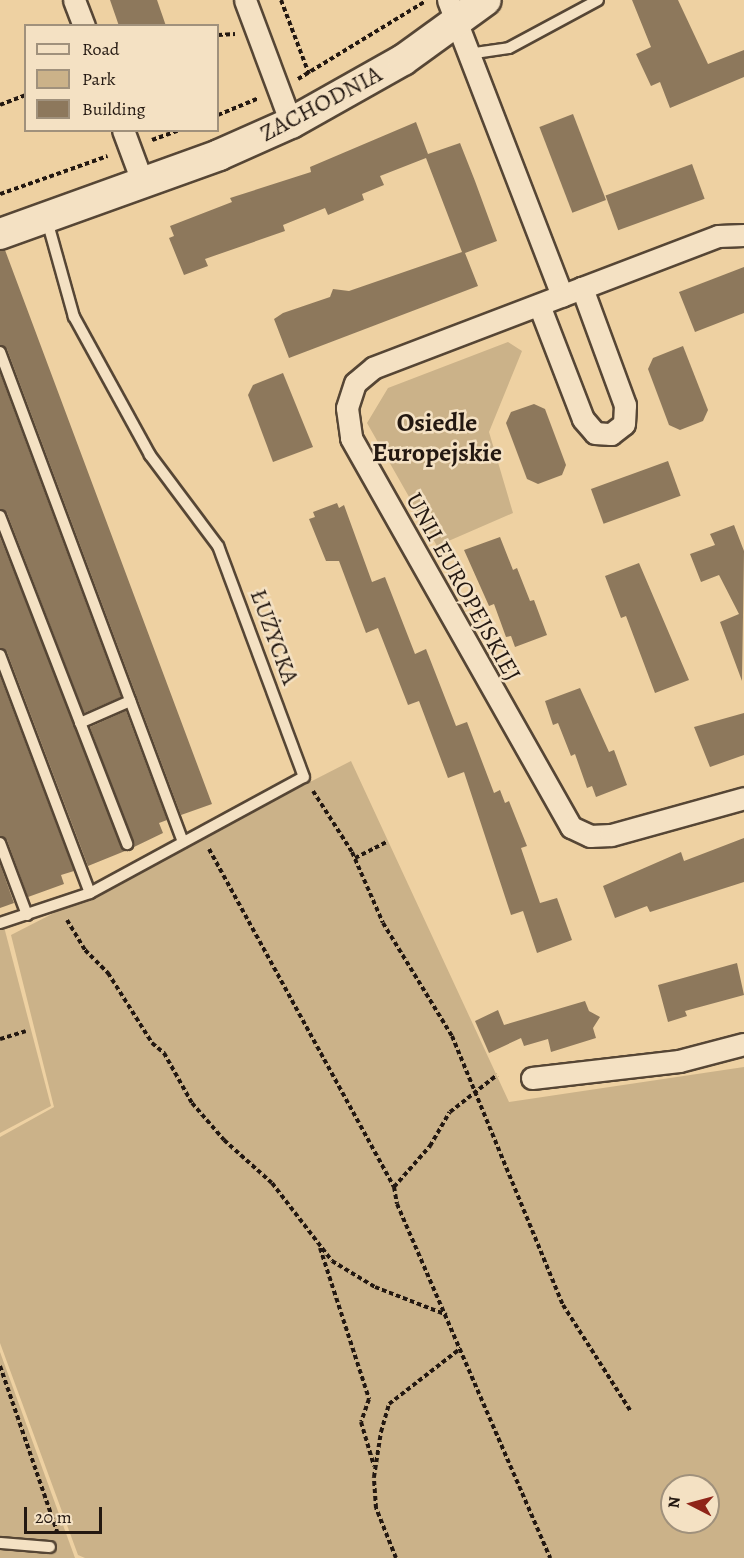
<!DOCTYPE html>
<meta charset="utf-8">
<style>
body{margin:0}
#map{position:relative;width:744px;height:1558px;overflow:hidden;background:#eed1a2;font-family:Alegreya,serif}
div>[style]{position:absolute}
.green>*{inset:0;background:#cbb289}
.building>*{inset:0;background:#8d785c;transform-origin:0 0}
.path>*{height:4px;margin-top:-2px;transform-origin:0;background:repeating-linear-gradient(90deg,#231811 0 4.5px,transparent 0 7.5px)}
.roads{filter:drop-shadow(2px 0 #564635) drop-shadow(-2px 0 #564635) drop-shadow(0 2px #564635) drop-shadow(0 -2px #564635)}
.lane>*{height:10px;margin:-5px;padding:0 5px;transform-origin:5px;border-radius:5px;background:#f4e1c3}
.street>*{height:21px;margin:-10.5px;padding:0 10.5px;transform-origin:10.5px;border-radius:10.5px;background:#f4e1c3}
.secondary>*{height:30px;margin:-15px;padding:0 15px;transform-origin:15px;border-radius:15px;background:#f4e1c3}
span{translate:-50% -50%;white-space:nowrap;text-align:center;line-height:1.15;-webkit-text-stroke:5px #f4e1c3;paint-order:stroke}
.street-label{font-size:24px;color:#231811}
.neighbourhood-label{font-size:26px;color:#231811;font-weight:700}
.legend{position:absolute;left:24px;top:24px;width:195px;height:108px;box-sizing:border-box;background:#f4e1c3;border:2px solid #a0917c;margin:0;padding:8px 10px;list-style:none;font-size:18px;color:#231811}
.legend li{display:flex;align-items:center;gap:12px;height:30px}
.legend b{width:30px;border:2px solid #a0917c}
.north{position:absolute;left:660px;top:1474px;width:60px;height:60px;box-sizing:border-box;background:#f4e1c3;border:2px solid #a0917c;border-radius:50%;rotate:276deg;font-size:16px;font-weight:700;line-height:24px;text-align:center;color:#231811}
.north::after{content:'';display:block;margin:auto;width:21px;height:27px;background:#8f2418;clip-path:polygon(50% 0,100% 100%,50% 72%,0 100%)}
.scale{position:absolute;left:24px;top:1507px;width:78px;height:27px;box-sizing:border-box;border:3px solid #231811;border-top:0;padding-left:8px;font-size:18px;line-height:21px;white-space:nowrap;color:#231811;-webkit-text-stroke:4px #f4e1c3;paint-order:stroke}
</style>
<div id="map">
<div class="green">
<i style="clip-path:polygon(508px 342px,522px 351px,489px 432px,513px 513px,437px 546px,367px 423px,388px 388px)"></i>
<i style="clip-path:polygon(evenodd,351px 761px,509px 1102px,744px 1067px,744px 1558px,85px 1558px,78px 1555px,0 1343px,0 1137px,54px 1107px,11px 935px,351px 761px,672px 1486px,708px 1486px,708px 1522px,672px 1522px,672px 1486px)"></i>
<i style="clip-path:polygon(3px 923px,51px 1106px,0 1133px,0 924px)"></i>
<i style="clip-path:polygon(0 1352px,75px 1558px,0 1558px)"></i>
</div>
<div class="building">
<i style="clip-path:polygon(110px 0,157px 0,166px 26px,119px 26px)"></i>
<i style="clip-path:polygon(632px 0,678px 0,708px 64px,744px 50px,744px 77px,670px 108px,660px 82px,651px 86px,636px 54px,651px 47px)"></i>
<i style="left:573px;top:114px;width:92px;height:36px;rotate:69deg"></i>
<i style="clip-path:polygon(416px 122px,428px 154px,460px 143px,475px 181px,497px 241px,465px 253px,478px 286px,289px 358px,274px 319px,283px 313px,330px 297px,333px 289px,349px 291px,462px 252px,426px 158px,380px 176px,384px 185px,362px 194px,364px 200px,328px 215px,325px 208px,283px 225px,285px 231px,205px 259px,208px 266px,184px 275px,169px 238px,174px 236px,170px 226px,232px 202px,230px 198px,311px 172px,310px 167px)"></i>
<i style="left:692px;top:164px;width:37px;height:92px;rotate:70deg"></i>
<i style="clip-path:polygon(5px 250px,212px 804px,181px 815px,7px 349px,0 345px,0 251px)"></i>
<i style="clip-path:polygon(744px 267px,744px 313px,695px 332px,679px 292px)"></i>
<i style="clip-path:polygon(683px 346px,708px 410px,703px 421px,680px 430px,669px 425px,648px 369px,653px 358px)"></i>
<i style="clip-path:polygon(0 373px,121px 697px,84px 713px,7px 513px,0 509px)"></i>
<i style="clip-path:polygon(283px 373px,313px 447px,273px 462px,248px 395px,253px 385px)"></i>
<i style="clip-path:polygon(534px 404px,545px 409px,566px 465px,562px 475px,538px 484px,527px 479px,506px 423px,511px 412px)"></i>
<i style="left:668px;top:461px;width:37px;height:82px;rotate:70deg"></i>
<i style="clip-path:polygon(337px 503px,339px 508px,344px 505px,372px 582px,385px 577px,415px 654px,426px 649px,456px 726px,467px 722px,494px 793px,500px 790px,505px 803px,509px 801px,527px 846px,521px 848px,540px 903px,557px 898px,572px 940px,537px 953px,523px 911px,511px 915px,464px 772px,448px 778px,419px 701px,408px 705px,378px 628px,366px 633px,339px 561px,326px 561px,309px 519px,315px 517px,313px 512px)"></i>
<i style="clip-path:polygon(734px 525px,744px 551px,742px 681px,720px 622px,739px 614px,719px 575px,701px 582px,690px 554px,715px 545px,710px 534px)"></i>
<i style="clip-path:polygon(0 537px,125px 851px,88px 866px,7px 652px,0 648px)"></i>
<i style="clip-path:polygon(500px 537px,513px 570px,517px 568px,530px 601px,534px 600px,547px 635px,515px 647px,511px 636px,506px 637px,494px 604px,489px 606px,464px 550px)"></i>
<i style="clip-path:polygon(639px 563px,689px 680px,655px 693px,626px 616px,621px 618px,605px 576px)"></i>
<i style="clip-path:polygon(0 676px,74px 871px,61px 875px,64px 884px,28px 897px,7px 840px,0 836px)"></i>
<i style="clip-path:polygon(580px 688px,609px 752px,614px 750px,627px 785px,596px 797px,592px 786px,587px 788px,575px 754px,571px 756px,558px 723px,553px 725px,545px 701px)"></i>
<i style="clip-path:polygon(126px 711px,167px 820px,159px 823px,163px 833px,134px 847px,90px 727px)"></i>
<i style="clip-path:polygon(744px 713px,744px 755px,710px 767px,694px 727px)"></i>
<i style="clip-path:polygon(744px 838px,744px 882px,650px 912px,647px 906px,615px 918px,603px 886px,681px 852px,684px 861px)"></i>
<i style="clip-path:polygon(0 864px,14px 903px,0 908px)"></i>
<i style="clip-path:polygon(737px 963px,744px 995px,685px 1011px,687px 1016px,668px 1022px,658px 985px)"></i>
<i style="clip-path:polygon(585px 1001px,589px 1011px,600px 1017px,593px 1028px,596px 1038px,551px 1052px,548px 1039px,524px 1046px,521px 1038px,489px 1053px,475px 1021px,498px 1010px,504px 1025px)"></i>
</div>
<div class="path">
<i style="left:281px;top:0;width:79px;rotate:69.3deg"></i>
<i style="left:218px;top:35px;width:17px;rotate:-3deg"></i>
<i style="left:298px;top:79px;width:148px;rotate:-31.4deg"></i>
<i style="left:0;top:105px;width:28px;rotate:-21deg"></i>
<i style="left:218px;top:115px;width:44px;rotate:-22.5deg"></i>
<i style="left:152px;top:140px;width:29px;rotate:-20deg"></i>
<i style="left:0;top:194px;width:114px;rotate:-19.4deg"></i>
<i style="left:313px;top:791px;width:72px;rotate:57.4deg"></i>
<i style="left:352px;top:852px;width:77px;rotate:66.4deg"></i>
<i style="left:383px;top:923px;width:132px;rotate:58.6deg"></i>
<i style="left:452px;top:1036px;width:291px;rotate:67.6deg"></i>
<i style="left:563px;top:1305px;width:125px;rotate:57.5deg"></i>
<i style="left:209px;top:849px;width:385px;rotate:61.3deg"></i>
<i style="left:394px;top:1187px;width:17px;rotate:80deg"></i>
<i style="left:397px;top:1204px;width:386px;rotate:66.6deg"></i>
<i style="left:355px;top:858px;width:37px;rotate:-27deg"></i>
<i style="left:67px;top:920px;width:35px;rotate:59deg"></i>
<i style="left:85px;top:950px;width:33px;rotate:45deg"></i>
<i style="left:108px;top:973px;width:83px;rotate:57.8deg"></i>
<i style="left:152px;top:1043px;width:16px;rotate:40deg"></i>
<i style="left:164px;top:1053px;width:57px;rotate:60.8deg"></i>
<i style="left:192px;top:1103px;width:49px;rotate:49.1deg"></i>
<i style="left:224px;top:1140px;width:64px;rotate:41.9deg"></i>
<i style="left:272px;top:1183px;width:98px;rotate:52.4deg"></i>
<i style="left:332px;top:1261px;width:50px;rotate:31.2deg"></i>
<i style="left:375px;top:1287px;width:77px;rotate:21.3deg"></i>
<i style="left:0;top:1039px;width:27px;rotate:-17deg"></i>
<i style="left:394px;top:1187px;width:55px;rotate:-48.7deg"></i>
<i style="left:430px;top:1146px;width:39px;rotate:-60deg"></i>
<i style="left:450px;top:1112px;width:60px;rotate:-38.2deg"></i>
<i style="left:320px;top:1248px;width:159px;rotate:72deg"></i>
<i style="left:369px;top:1399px;width:24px;rotate:109deg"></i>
<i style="left:361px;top:1422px;width:46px;rotate:73.5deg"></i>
<i style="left:0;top:1366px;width:176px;rotate:71deg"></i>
<i style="left:396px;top:1558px;width:54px;rotate:-111.8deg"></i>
<i style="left:376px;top:1508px;width:31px;rotate:-94deg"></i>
<i style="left:374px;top:1477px;width:46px;rotate:-81.2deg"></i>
<i style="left:381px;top:1432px;width:29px;rotate:-74deg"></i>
<i style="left:389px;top:1404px;width:91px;rotate:-37.9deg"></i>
</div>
<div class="roads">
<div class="lane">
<i style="left:468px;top:54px;width:41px;rotate:-8.3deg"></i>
<i style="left:509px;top:48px;width:101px;rotate:-28.3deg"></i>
<i style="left:0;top:352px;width:523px;rotate:69.52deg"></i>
<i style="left:0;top:516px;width:352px;rotate:68.8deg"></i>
<i style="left:0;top:655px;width:254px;rotate:69.3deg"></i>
<i style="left:80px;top:723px;width:55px;rotate:-23.7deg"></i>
<i style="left:0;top:843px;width:77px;rotate:69.4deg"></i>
<i style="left:0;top:923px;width:95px;rotate:-18.4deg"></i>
<i style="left:90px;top:893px;width:243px;rotate:-28.5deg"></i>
<i style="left:304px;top:777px;width:246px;rotate:-110.4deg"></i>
<i style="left:218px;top:546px;width:114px;rotate:-126.8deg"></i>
<i style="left:150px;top:455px;width:158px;rotate:-118.8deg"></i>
<i style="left:74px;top:317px;width:101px;rotate:-105.6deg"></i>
<i style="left:0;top:1543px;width:50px;rotate:4.6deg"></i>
</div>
<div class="street">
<i style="left:74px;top:0;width:28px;rotate:69deg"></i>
<i style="left:245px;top:0;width:131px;rotate:69.5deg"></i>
<i style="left:448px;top:0;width:317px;rotate:68.9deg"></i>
<i style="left:123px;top:130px;width:54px;rotate:69.6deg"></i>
<i style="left:744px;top:235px;width:26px;rotate:178deg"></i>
<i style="left:718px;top:236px;width:369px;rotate:159.1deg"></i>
<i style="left:373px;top:368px;width:23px;rotate:140deg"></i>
<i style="left:355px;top:383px;width:26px;rotate:108deg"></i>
<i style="left:347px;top:408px;width:30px;rotate:82deg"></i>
<i style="left:351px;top:438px;width:447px;rotate:60.5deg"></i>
<i style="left:571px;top:827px;width:21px;rotate:25deg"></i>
<i style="left:590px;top:836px;width:21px;rotate:-3deg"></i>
<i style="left:611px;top:835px;width:138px;rotate:-15.5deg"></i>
<i style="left:539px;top:305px;width:122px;rotate:68.9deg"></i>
<i style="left:583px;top:419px;width:18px;rotate:49deg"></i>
<i style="left:595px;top:433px;width:16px;rotate:4deg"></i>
<i style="left:611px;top:434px;width:16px;rotate:-38deg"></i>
<i style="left:624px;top:424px;width:19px;rotate:-87deg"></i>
<i style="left:625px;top:405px;width:125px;rotate:-110.2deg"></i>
<i style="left:532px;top:1078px;width:148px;rotate:-6.6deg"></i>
<i style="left:679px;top:1061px;width:67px;rotate:-14.7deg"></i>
</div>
<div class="secondary">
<i style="left:0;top:234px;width:233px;rotate:-19.8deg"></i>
<i style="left:219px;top:155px;width:79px;rotate:-24deg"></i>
<i style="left:291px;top:123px;width:129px;rotate:-29.4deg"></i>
<i style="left:403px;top:60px;width:102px;rotate:-35.9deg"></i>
</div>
</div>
<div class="street-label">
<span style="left:321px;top:104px;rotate:-28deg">ZACHODNIA</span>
<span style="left:463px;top:587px;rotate:61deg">UNII EUROPEJSKIEJ</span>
<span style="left:274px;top:637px;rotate:70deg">ŁUŻYCKA</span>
</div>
<div class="neighbourhood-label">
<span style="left:437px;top:438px">Osiedle<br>Europejskie</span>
</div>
<ul class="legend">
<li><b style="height:8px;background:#f4e1c3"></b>Road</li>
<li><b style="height:16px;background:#cbb289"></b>Park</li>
<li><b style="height:16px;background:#8d785c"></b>Building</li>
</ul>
<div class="north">N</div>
<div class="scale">20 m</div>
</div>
